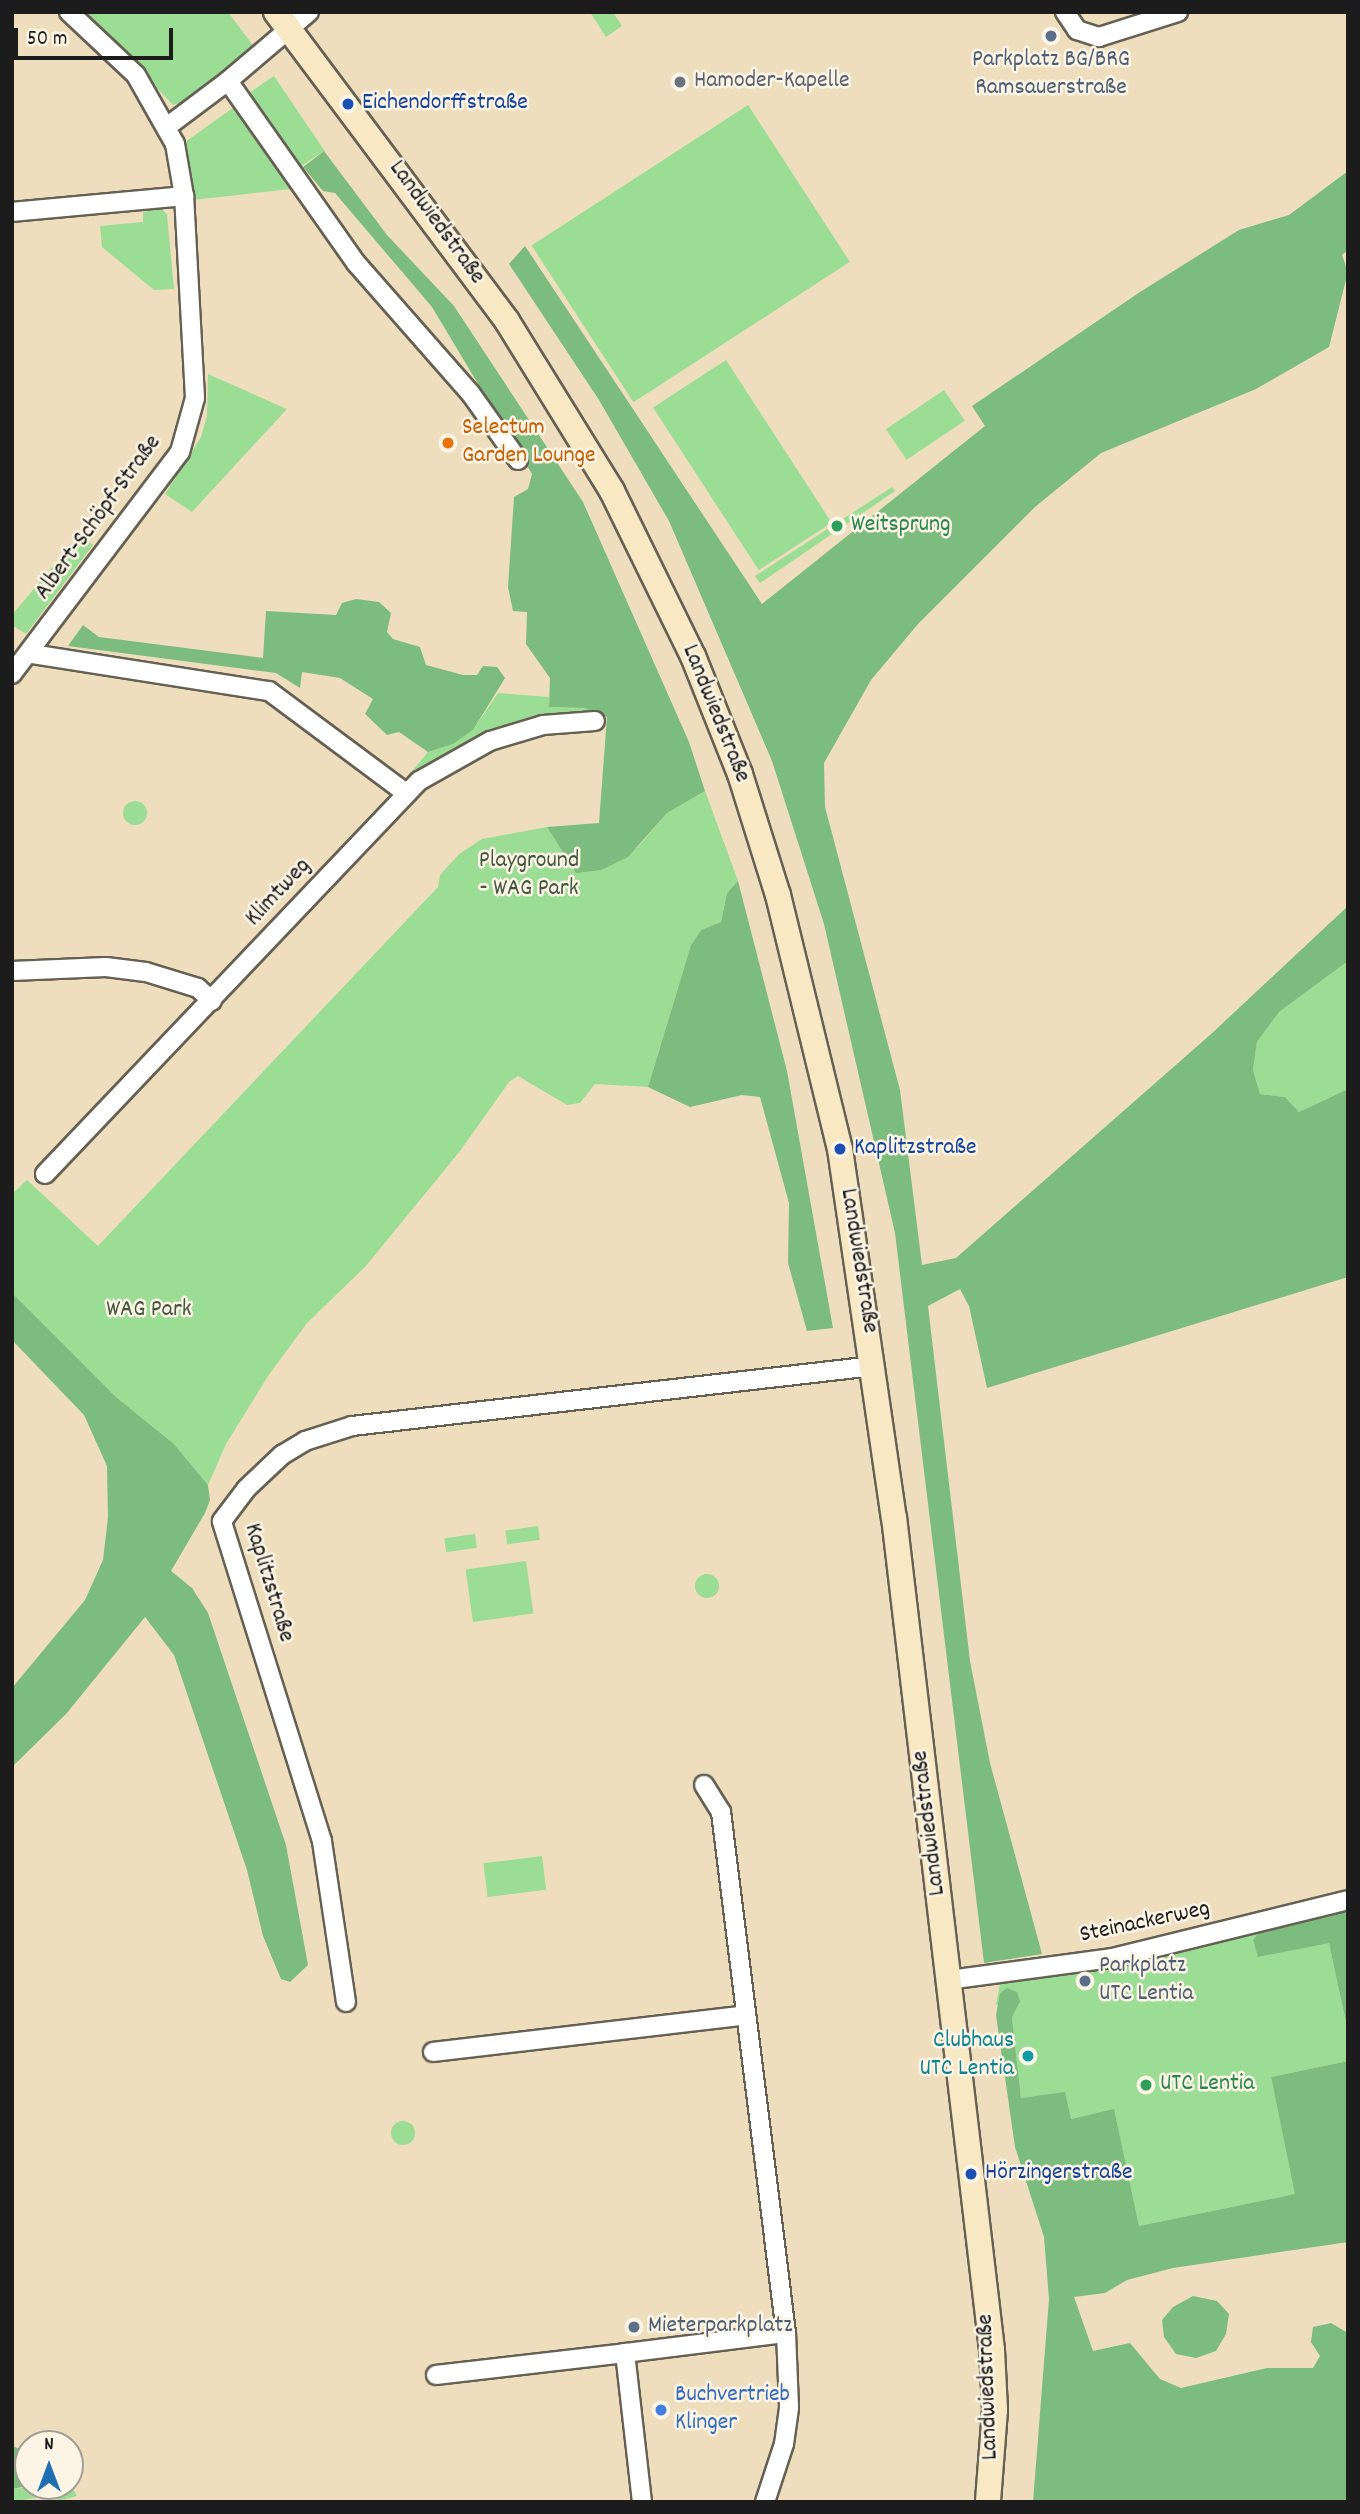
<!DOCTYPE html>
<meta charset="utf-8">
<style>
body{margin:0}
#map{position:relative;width:1360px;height:2514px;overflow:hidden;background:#eedebd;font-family:Dekko,sans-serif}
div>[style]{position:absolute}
.green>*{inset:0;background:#9bdd94;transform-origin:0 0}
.round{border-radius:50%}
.forest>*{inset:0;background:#7cbc7e}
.roads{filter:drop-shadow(2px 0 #666054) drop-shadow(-2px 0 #666054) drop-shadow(0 2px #666054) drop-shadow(0 -2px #666054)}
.street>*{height:18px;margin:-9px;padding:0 9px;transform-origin:9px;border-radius:9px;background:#fff}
.secondary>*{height:24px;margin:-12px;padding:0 12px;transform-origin:12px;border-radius:12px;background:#f8e8c3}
.dots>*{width:19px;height:19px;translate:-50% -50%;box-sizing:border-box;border:4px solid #fcf5e5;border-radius:50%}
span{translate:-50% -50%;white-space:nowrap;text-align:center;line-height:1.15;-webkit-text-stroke:5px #fcf5e5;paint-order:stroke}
.service-label{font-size:24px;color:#4e5e75}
.left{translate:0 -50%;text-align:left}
.worship-label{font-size:24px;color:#5b616d}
.transit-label{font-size:24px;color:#164399}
.street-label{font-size:24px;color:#1c1c1c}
.food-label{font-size:24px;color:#c56008}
.leisure-label{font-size:24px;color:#27864d}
.park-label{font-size:24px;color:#425640}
.culture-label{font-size:24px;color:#0d838f}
.right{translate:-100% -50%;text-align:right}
.shop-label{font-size:24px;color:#366cbe}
.frame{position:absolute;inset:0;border:14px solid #1c1c1c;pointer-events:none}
.north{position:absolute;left:14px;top:2430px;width:70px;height:70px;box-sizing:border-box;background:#fcf5e5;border:2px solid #a29e95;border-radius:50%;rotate:0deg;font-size:19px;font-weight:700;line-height:28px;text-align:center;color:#1c1c1c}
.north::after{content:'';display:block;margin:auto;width:24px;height:32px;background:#1f6fb2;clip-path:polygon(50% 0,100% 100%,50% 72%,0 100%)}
.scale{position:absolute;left:14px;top:28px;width:159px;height:32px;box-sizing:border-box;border:4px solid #1c1c1c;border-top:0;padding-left:9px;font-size:21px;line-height:24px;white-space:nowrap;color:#1c1c1c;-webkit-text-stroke:5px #fcf5e5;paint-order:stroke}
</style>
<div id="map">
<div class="green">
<i style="clip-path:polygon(86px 12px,228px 12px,255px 48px,190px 99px,173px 105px)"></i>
<i style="clip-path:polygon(590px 12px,613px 12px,622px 26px,606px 37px)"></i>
<i style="left:274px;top:76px;width:90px;height:29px;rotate:56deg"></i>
<i style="left:748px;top:105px;width:187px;height:258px;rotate:57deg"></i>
<i style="clip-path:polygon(234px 107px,291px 189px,192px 200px,184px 143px)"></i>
<i style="clip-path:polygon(162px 209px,167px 215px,174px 289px,154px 290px,102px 247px,100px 226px,143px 222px,143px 212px)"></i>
<i style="left:726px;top:360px;width:194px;height:87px;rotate:57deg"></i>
<i style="clip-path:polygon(208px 374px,287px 409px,192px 512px,165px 494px,201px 437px,207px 416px)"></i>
<i style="left:944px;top:390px;width:37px;height:70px;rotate:56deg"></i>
<i style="clip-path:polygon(892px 487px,895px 491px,760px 583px,755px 576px)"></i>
<i style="clip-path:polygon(80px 534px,93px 545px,26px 634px,12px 625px,12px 615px)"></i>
<i style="clip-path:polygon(498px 693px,549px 697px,549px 707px,585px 708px,607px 716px,582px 714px,498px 731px,409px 775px,428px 752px,453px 744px,473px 730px)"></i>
<i style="clip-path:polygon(705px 791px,738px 881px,727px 893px,721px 922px,701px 930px,691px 945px,648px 1087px,595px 1084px,580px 1103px,567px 1105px,518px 1076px,509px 1082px,460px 1151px,365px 1267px,307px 1323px,268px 1376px,226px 1444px,208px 1485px,174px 1444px,116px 1397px,14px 1297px,12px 1194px,27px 1180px,98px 1246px,438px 887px,440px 875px,459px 854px,482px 839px,547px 827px,576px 873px,637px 848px,667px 813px)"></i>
<i class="round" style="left:123px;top:801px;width:24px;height:24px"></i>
<i style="clip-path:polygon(1348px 961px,1348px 1089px,1299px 1112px,1285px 1097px,1260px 1094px,1253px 1070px,1257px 1042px,1279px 1012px)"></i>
<i style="left:538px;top:1526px;width:14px;height:33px;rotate:82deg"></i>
<i style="left:475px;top:1534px;width:14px;height:31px;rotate:82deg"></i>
<i style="left:526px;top:1561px;width:53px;height:61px;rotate:82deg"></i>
<i class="round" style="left:695px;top:1574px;width:24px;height:24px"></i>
<i style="left:542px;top:1856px;width:34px;height:59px;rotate:83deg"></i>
<i style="clip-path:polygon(1259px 1932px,1253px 1940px,1259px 1957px,1329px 1942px,1348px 2032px,1348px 2061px,1271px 2077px,1296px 2194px,1139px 2226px,1114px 2110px,1070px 2119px,1065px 2093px,1021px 2098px,1012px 2017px,1020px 2002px,996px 2005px,1000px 1984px,1008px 1978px)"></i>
<i class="round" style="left:391px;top:2121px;width:24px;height:24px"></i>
<i style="clip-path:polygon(70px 2483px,77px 2496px,58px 2501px,56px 2494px,12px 2502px,12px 2489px)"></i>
</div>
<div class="forest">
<i style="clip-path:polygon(324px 151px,387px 235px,454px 306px,583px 502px,689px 742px,705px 791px,667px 813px,628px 857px,601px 870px,576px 873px,547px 827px,599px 823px,607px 717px,585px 708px,549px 707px,550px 678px,526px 644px,527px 612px,513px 611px,508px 587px,514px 497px,528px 489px,532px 474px,432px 307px,335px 193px,323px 191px,303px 167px)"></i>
<i style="clip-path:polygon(1348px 171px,1348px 250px,1342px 255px,1348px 272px,1329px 347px,1256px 389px,1101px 453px,1035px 507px,918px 624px,871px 680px,824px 763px,825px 807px,900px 1090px,922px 1265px,956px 1258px,1210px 1035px,1348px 906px,1348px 961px,1279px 1012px,1257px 1042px,1253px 1070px,1260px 1094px,1285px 1097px,1299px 1112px,1348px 1089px,1348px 1277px,987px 1388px,969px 1306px,960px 1289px,928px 1306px,970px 1661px,990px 1763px,1042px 1954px,984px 1963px,895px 1233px,824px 924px,772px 761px,669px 521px,599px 400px,509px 264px,525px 246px,762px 604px,985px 426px,972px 406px,1140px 292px,1239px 230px,1289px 215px)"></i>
<i style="clip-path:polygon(356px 599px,379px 602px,391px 613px,387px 632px,393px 639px,420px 647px,426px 665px,463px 675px,477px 675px,483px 666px,497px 667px,505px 678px,473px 730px,453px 744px,428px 752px,399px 732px,387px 735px,365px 714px,373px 699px,340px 678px,302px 672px,300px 688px,276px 673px,68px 646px,83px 625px,99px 637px,263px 658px,266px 611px,336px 615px,342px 603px)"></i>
<i style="clip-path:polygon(738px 881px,787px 1071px,833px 1328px,807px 1331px,788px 1263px,789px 1203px,760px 1097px,742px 1095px,690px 1107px,648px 1087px,691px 945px,701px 930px,721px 922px,727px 893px)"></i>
<i style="clip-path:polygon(12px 1293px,116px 1397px,174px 1444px,208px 1485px,210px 1500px,205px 1513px,171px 1571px,192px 1588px,208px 1613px,286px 1845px,308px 1965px,290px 1982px,281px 1979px,263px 1936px,247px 1870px,174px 1655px,145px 1617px,66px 1714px,12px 1767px,12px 1688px,85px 1600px,103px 1560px,108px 1517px,107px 1466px,84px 1415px,12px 1340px)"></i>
<i style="clip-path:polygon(1337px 1913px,1348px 1913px,1348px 2032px,1329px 1943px,1258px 1957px,1253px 1940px,1259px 1932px)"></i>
<i style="clip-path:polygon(1007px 1988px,1017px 1992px,1020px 2002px,1012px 2017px,1021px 2098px,1065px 2092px,1071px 2119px,1114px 2109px,1139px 2226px,1295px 2194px,1271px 2077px,1348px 2061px,1348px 2242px,1173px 2268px,1127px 2280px,1105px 2293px,1074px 2297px,1093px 2351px,1130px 2343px,1160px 2379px,1181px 2388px,1267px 2368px,1313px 2368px,1320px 2356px,1311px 2342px,1313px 2327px,1331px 2323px,1348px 2333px,1348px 2502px,1033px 2502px,1049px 2299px,1044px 2237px,1015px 2147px,996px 2015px,1000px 1993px)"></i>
<i style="clip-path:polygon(1193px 2296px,1217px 2301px,1229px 2314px,1226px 2334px,1216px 2351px,1196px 2358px,1176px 2354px,1164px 2337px,1162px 2320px,1173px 2307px)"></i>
<i style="clip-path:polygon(12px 2446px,28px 2452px,28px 2486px,12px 2489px)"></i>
</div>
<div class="roads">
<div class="street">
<i style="left:309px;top:12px;width:106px;rotate:139.6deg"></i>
<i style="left:228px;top:81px;width:223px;rotate:54.9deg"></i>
<i style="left:356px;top:263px;width:174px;rotate:48.7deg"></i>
<i style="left:471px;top:394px;width:81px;rotate:54.5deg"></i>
<i style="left:1065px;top:12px;width:22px;rotate:56deg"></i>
<i style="left:1077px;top:30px;width:23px;rotate:18deg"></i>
<i style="left:1099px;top:37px;width:83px;rotate:-17.6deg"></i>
<i style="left:168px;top:126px;width:75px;rotate:-36.9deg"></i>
<i style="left:12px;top:212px;width:173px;rotate:-5.3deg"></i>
<i style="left:32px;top:654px;width:240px;rotate:8.9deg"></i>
<i style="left:269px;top:691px;width:171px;rotate:36.7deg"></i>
<i style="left:12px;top:674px;width:278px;rotate:-52.9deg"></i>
<i style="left:180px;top:452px;width:56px;rotate:-74.5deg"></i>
<i style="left:195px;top:398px;width:202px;rotate:-93.1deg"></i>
<i style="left:184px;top:196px;width:53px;rotate:-99.8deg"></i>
<i style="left:175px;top:144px;width:79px;rotate:-119.5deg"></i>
<i style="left:136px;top:75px;width:92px;rotate:-136.8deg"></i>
<i style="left:12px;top:971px;width:94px;rotate:-2.4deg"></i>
<i style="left:106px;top:967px;width:40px;rotate:7.1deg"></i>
<i style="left:146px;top:972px;width:54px;rotate:17.1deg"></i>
<i style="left:198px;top:988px;width:19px;rotate:43deg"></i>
<i style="left:45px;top:1174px;width:543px;rotate:-46.42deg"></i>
<i style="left:419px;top:781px;width:81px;rotate:-29.4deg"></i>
<i style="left:490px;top:741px;width:55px;rotate:-16.8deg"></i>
<i style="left:543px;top:725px;width:52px;rotate:-4.4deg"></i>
<i style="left:949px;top:1980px;width:164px;rotate:-7.7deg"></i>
<i style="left:1112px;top:1958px;width:243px;rotate:-13.8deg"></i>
<i style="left:346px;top:2002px;width:163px;rotate:-98.5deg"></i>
<i style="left:322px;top:1841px;width:335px;rotate:-107.4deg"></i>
<i style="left:222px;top:1521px;width:40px;rotate:-53deg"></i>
<i style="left:246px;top:1489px;width:50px;rotate:-43.4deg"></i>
<i style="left:282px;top:1455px;width:27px;rotate:-31deg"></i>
<i style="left:305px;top:1441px;width:49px;rotate:-17.7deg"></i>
<i style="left:352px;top:1426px;width:525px;rotate:-6.56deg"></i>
<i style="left:433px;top:2052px;width:315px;rotate:-6.7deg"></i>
<i style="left:436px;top:2375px;width:190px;rotate:-6.6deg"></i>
<i style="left:642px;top:2502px;width:150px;rotate:-96.5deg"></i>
<i style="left:625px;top:2353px;width:162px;rotate:-7.1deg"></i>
<i style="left:786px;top:2333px;width:525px;rotate:-97.11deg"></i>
<i style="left:721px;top:1812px;width:32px;rotate:-122deg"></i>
<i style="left:765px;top:2502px;width:61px;rotate:-71.9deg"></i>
<i style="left:784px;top:2444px;width:37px;rotate:-82deg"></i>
<i style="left:789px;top:2407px;width:74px;rotate:-92.3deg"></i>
</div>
<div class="secondary">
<i style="left:276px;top:12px;width:386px;rotate:53.2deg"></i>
<i style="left:507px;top:321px;width:200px;rotate:58.3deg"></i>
<i style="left:612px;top:491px;width:184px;rotate:63.9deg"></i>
<i style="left:693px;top:656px;width:127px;rotate:68.3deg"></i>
<i style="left:740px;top:774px;width:127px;rotate:72.6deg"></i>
<i style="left:778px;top:895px;width:261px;rotate:76.3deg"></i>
<i style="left:840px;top:1149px;width:372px;rotate:81.7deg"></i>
<i style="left:894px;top:1517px;width:839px;rotate:83.29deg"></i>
<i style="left:992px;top:2350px;width:60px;rotate:87.1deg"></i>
<i style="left:995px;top:2410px;width:92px;rotate:94.4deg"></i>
</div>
</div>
<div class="dots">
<i style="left:1051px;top:36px;background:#5c6f8a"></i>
<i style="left:680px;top:82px;background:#6b7280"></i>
<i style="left:348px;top:104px;background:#1a4fb4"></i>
<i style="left:448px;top:443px;background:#e8710a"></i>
<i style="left:837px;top:526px;background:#2e9e5b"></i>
<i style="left:840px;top:1149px;background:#1a4fb4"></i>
<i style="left:1085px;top:1981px;background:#5c6f8a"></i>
<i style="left:1028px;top:2056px;background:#0f9aa8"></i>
<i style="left:1146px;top:2085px;background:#2e9e5b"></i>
<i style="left:971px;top:2174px;background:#1a4fb4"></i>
<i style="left:634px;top:2327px;background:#5c6f8a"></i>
<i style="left:661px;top:2410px;background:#3f7fe0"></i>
</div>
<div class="service-label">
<span style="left:1051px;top:75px">Parkplatz BG/BRG<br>Ramsauerstraße</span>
<span class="left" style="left:1099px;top:1981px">Parkplatz<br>UTC Lentia</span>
<span class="left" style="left:648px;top:2327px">Mieterparkplatz</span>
</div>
<div class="worship-label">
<span class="left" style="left:694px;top:82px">Hamoder-Kapelle</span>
</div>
<div class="transit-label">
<span class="left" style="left:362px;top:104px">Eichendorffstraße</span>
<span class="left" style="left:854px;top:1149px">Kaplitzstraße</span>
<span class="left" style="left:985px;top:2174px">Hörzingerstraße</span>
</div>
<div class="street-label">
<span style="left:436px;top:223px;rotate:54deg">Landwiedstraße</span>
<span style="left:99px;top:518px;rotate:-54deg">Albert-Schöpf-Straße</span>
<span style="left:715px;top:714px;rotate:68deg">Landwiedstraße</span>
<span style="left:279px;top:893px;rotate:-47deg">Klimtweg</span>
<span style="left:858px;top:1261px;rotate:81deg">Landwiedstraße</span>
<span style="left:268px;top:1583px;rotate:73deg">Kaplitzstraße</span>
<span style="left:930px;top:1823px;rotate:-97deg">Landwiedstraße</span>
<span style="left:1145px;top:1923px;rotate:-12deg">Steinackerweg</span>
<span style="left:989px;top:2387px;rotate:-92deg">Landwiedstraße</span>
</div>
<div class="food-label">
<span class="left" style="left:462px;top:443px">Selectum<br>Garden Lounge</span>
</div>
<div class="leisure-label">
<span class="left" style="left:851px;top:526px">Weitsprung</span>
<span class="left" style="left:1160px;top:2085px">UTC Lentia</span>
</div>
<div class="park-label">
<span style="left:529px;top:876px">Playground<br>- WAG Park</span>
<span style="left:149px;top:1311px">WAG Park</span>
</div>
<div class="culture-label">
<span class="right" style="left:1014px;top:2056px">Clubhaus<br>UTC Lentia</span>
</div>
<div class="shop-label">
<span class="left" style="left:675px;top:2410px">Buchvertrieb<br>Klinger</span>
</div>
<div class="frame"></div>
<div class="north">N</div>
<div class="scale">50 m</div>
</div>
